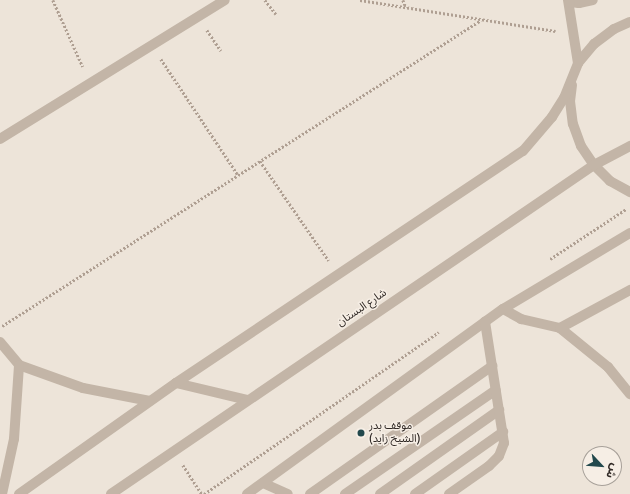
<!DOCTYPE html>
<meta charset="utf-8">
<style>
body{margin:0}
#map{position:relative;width:630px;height:494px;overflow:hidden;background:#ede4d9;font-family:Signika,"Noto Sans Arabic",sans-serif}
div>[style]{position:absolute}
.path>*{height:2.5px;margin-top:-1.25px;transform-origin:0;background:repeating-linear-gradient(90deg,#af9f92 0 2px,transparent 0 4px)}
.minor>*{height:10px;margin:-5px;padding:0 5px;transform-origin:5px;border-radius:5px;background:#c3b5a7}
.dots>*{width:11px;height:11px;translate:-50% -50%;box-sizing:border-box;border:2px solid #f6eee5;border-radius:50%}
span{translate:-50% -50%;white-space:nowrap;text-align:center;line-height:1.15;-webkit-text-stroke:3px #f6eee5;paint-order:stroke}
.street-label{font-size:11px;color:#312a26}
.poi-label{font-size:11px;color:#312a26}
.left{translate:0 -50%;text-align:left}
.north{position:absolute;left:582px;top:446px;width:40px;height:40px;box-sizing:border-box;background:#f6eee5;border:1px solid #a7a099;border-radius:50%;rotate:116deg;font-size:11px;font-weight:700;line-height:16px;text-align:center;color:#312a26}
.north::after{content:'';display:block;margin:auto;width:14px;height:18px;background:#22484c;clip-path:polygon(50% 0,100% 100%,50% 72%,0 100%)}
</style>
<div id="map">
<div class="path">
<i style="left:53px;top:0;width:73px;rotate:65.9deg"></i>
<i style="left:265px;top:0;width:18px;rotate:52deg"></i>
<i style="left:360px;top:0;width:198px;rotate:9deg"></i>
<i style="left:403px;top:0;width:8px;rotate:67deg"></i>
<i style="left:207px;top:30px;width:25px;rotate:56deg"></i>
<i style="left:161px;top:59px;width:139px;rotate:56.4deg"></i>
<i style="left:260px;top:161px;width:121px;rotate:55.4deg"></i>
<i style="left:550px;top:259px;width:91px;rotate:-33.3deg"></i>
<i style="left:2px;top:326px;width:568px;rotate:-32.57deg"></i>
<i style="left:183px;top:465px;width:35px;rotate:57deg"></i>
<i style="left:204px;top:494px;width:285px;rotate:-34.6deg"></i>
</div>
<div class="minor">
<i style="left:568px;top:0;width:64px;rotate:81deg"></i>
<i style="left:569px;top:2px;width:10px;rotate:6deg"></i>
<i style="left:579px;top:3px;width:14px;rotate:-12deg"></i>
<i style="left:572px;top:85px;width:16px;rotate:97deg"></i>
<i style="left:570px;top:101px;width:23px;rotate:83deg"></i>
<i style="left:573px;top:124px;width:23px;rotate:70deg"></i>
<i style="left:581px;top:146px;width:23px;rotate:56deg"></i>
<i style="left:594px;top:165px;width:23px;rotate:45deg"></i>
<i style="left:610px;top:181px;width:23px;rotate:29deg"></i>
<i style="left:0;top:139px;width:264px;rotate:-31.7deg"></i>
<i style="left:503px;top:309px;width:21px;rotate:29deg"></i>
<i style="left:521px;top:319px;width:40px;rotate:13deg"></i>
<i style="left:560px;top:328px;width:80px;rotate:-28.5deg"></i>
<i style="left:560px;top:328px;width:62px;rotate:39.1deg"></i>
<i style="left:608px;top:367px;width:35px;rotate:51deg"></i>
<i style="left:0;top:342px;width:30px;rotate:50deg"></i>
<i style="left:19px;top:365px;width:68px;rotate:19.8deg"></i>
<i style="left:83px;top:388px;width:68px;rotate:11deg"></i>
<i style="left:176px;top:383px;width:74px;rotate:13.3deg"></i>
<i style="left:263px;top:483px;width:27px;rotate:24deg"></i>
<i style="left:2px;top:494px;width:56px;rotate:-77.7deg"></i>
<i style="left:14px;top:439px;width:74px;rotate:-86.1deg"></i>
<i style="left:19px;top:494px;width:192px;rotate:-35.3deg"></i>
<i style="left:176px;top:383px;width:417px;rotate:-33.8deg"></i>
<i style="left:523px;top:151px;width:45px;rotate:-49.5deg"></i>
<i style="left:552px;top:117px;width:22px;rotate:-58deg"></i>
<i style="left:564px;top:98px;width:38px;rotate:-68deg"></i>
<i style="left:578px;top:63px;width:25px;rotate:-50deg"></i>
<i style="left:594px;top:44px;width:25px;rotate:-37deg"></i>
<i style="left:614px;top:29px;width:17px;rotate:-24deg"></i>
<i style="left:111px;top:494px;width:584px;rotate:-34.26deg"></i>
<i style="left:594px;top:165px;width:41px;rotate:-27.8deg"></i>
<i style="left:247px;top:494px;width:316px;rotate:-35.9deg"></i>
<i style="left:503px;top:309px;width:148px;rotate:-30.9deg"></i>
<i style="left:310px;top:494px;width:223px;rotate:-35.1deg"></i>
<i style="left:345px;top:494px;width:183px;rotate:-34.6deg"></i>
<i style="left:380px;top:494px;width:146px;rotate:-35.2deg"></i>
<i style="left:415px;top:494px;width:108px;rotate:-35.2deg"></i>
<i style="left:449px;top:494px;width:49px;rotate:-35deg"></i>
<i style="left:489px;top:466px;width:14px;rotate:-45deg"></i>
<i style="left:499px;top:456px;width:14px;rotate:-69deg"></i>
<i style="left:504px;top:443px;width:123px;rotate:-98.9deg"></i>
</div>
<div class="dots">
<i style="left:361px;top:433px;background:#22484c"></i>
</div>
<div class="street-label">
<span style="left:362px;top:308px;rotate:-34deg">شارع البستان</span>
</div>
<div class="poi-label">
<span class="left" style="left:369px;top:433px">موقف بدر<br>(الشيخ زايد)</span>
</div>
<div class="north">ش</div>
</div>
